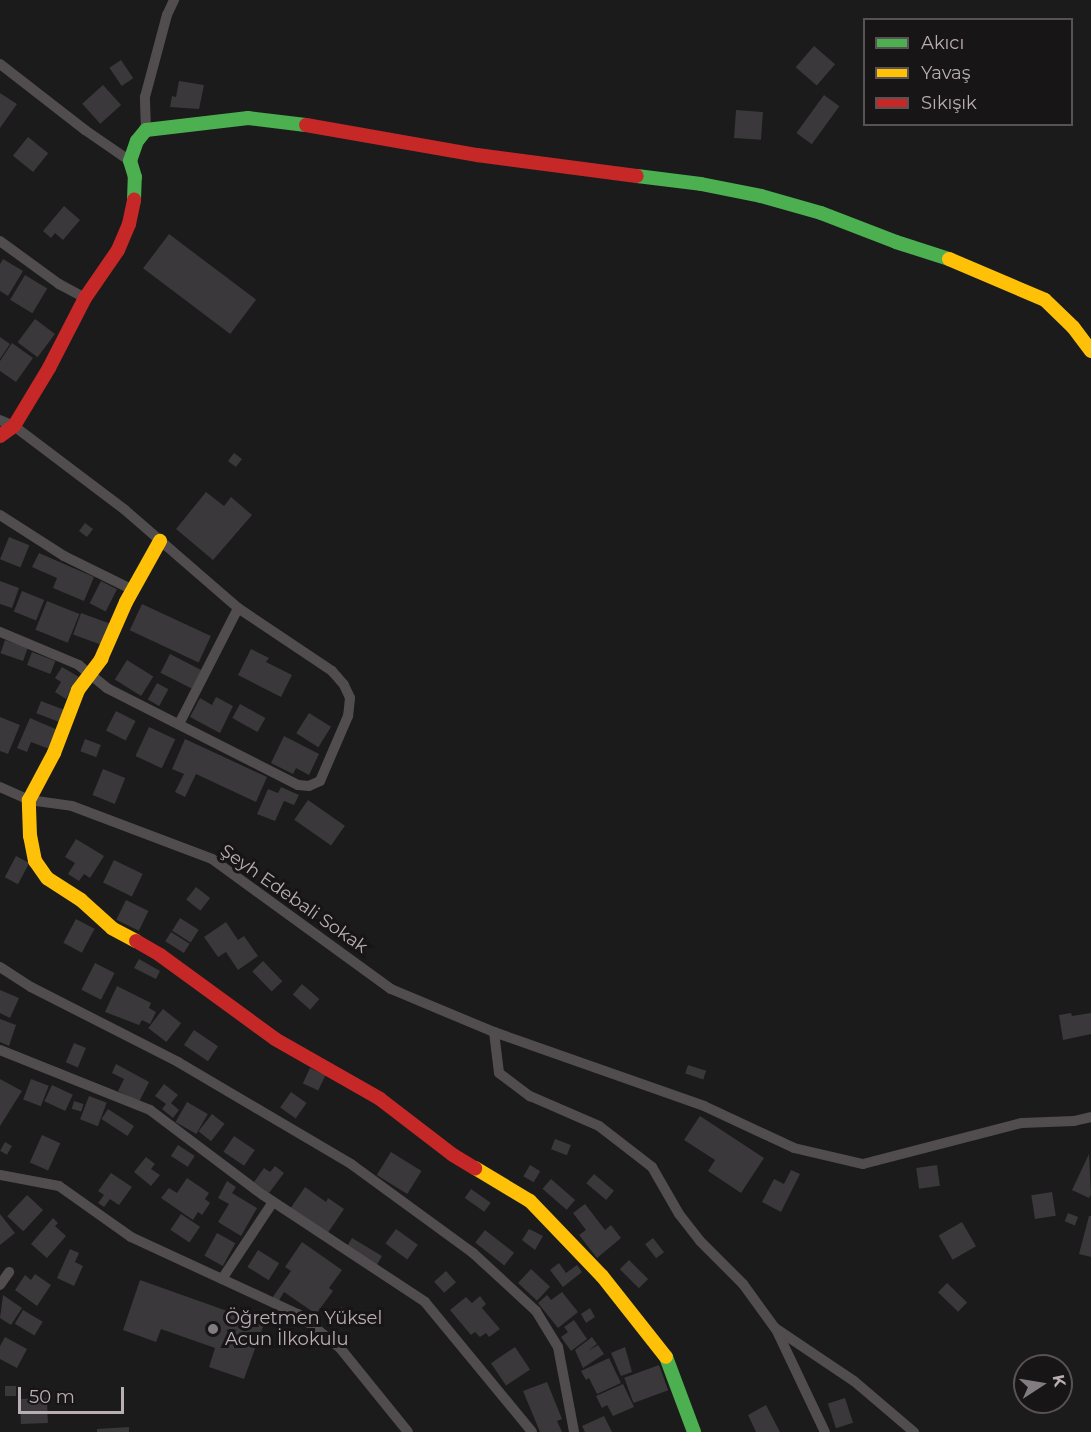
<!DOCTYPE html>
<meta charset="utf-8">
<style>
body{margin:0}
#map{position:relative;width:1091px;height:1432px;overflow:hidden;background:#1b1b1b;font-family:Montserrat,sans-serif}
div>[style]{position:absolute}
.building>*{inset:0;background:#3a383a;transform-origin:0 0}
.street>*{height:10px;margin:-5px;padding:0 5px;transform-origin:5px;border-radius:5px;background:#514d4f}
.fast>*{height:14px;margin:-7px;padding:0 7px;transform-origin:7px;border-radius:7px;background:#4caf50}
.slow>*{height:14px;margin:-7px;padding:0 7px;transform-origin:7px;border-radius:7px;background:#ffc107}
.jam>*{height:14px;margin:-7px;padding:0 7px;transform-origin:7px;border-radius:7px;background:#c62828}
.dots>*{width:16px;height:16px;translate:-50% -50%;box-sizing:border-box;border:3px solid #171515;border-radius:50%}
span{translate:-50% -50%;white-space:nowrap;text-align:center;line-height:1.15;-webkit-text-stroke:6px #171515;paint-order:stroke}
.street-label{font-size:18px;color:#baaeb5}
.poi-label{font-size:18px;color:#baaeb5}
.left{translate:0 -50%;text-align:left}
.legend{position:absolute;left:863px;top:18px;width:210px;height:108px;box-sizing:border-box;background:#171515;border:2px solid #585255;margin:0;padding:8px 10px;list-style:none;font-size:18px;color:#baaeb5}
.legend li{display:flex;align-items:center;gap:12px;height:30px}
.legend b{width:30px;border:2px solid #585255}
.north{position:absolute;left:1013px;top:1354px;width:60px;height:60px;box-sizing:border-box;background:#171515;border:2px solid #585255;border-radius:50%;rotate:78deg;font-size:16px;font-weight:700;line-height:24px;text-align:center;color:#baaeb5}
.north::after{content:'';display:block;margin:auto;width:21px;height:27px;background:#827b7f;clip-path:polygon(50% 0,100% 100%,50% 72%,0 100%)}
.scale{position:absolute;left:18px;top:1387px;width:106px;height:27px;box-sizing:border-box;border:3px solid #baaeb5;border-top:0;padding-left:8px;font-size:18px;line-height:21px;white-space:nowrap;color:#baaeb5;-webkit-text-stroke:4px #171515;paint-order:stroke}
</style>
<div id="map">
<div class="building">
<i style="left:814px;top:46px;width:28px;height:28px;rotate:41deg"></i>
<i style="left:121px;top:60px;width:22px;height:14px;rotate:56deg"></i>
<i style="clip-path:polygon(179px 81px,204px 85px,199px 109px,170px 107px,172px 96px,176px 97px)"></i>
<i style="left:103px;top:85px;width:27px;height:28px;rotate:48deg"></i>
<i style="clip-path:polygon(0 93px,17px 104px,0 128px)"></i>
<i style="left:824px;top:95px;width:19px;height:47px;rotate:36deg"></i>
<i style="left:736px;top:110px;width:27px;height:28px;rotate:4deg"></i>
<i style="left:28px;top:137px;width:26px;height:24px;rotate:39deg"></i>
<i style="clip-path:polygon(64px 206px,80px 220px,63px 240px,55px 233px,51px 238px,43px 231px)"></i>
<i style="left:169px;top:234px;width:109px;height:43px;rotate:37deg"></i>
<i style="clip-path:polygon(3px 259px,23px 271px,8px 296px,0 291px,0 264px)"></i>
<i style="left:25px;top:275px;width:26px;height:29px;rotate:31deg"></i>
<i style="left:35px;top:319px;width:25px;height:29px;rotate:37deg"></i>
<i style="clip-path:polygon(0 337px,10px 344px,0 359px)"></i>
<i style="clip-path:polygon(12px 343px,33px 358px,16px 382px,0 371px,0 361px)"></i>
<i style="left:234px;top:453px;width:10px;height:10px;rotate:37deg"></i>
<i style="clip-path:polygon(206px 492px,224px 506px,231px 497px,252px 515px,213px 560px,176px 529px)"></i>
<i style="left:85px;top:523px;width:10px;height:10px;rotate:37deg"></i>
<i style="left:9px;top:537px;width:22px;height:24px;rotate:22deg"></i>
<i style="clip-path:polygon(39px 553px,94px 577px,84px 601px,53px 588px,57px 578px,32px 567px)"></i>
<i style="clip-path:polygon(0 581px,19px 588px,12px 608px,0 604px)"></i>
<i style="left:101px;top:581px;width:18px;height:25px;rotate:27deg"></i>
<i style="left:22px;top:591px;width:24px;height:22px;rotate:22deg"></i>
<i style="left:47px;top:601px;width:35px;height:31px;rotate:22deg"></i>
<i style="left:142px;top:604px;width:76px;height:29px;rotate:25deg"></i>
<i style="left:81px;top:613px;width:32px;height:23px;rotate:20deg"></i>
<i style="left:5px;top:640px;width:24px;height:14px;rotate:19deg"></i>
<i style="clip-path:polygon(251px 649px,269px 658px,266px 662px,292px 675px,281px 697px,238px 675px)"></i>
<i style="left:32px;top:652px;width:25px;height:14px;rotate:21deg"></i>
<i style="left:170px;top:654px;width:35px;height:21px;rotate:27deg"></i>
<i style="left:127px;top:660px;width:31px;height:23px;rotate:32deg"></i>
<i style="clip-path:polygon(62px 667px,79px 677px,66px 699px,55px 692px,61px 682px,55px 678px)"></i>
<i style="left:157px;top:683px;width:13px;height:19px;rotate:29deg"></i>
<i style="clip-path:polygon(216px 697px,233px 706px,220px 733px,190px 717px,200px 698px,212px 705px)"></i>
<i style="left:41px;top:701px;width:26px;height:13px;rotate:21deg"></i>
<i style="left:240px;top:704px;width:29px;height:16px;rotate:29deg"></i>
<i style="left:116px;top:711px;width:22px;height:22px;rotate:27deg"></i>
<i style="left:309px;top:713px;width:26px;height:24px;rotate:32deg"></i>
<i style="clip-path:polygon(0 717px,20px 725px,8px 754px,0 751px)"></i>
<i style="clip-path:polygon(30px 718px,60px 731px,52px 750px,31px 742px,27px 752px,17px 748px)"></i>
<i style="left:149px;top:727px;width:29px;height:32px;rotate:25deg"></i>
<i style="clip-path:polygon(284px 736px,319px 754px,309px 775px,296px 768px,293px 774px,271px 763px)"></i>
<i style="left:85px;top:739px;width:17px;height:13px;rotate:21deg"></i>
<i style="clip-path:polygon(185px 739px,267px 777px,256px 802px,196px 774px,185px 797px,175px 792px,184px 774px,172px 769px)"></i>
<i style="left:103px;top:769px;width:24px;height:28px;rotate:22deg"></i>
<i style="clip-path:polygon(281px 787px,299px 795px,294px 805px,284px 801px,275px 821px,257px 814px,268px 789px,278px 793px)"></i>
<i style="left:308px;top:800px;width:45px;height:24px;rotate:35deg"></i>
<i style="clip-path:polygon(76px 839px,104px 856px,90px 878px,84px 874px,79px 881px,68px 874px,75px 863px,65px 857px)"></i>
<i style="left:16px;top:856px;width:15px;height:24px;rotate:28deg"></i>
<i style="left:114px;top:860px;width:32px;height:25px;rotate:26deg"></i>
<i style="left:196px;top:887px;width:18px;height:16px;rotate:38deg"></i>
<i style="left:126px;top:900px;width:25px;height:22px;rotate:26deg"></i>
<i style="left:180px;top:918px;width:22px;height:15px;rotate:32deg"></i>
<i style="left:76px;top:919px;width:21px;height:27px;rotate:28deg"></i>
<i style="clip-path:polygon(226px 922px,238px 940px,244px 936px,258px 956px,238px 970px,226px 952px,218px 957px,204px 937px)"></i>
<i style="left:171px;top:932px;width:22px;height:11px;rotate:32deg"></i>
<i style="clip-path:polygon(139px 959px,160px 971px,156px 979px,134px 968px)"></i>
<i style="left:263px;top:961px;width:28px;height:15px;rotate:46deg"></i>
<i style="left:95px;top:963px;width:22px;height:30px;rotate:27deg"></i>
<i style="left:302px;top:984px;width:23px;height:14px;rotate:41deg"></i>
<i style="clip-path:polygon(117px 986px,151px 1003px,149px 1008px,156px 1012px,150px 1024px,142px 1020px,139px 1025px,105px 1012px)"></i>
<i style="clip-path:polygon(0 990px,19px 998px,10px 1018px,0 1013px)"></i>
<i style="left:163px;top:1009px;width:23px;height:24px;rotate:38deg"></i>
<i style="clip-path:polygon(1071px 1013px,1072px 1016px,1091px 1013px,1091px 1034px,1063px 1040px,1059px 1015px)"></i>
<i style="clip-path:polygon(0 1019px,16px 1025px,9px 1046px,0 1042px)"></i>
<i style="left:194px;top:1030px;width:29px;height:18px;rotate:34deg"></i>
<i style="left:74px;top:1043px;width:13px;height:21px;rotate:23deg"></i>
<i style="clip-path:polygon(116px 1064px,149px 1082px,139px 1102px,118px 1091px,124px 1079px,112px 1073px)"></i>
<i style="left:688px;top:1065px;width:19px;height:9px;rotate:18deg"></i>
<i style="left:310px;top:1068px;width:17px;height:17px;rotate:25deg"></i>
<i style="clip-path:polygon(0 1079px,22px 1091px,0 1126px)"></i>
<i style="left:31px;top:1079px;width:19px;height:22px;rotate:21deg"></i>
<i style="clip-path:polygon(164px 1084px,178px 1095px,171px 1103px,179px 1110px,173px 1118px,162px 1109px,166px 1104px,155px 1096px)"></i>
<i style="left:52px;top:1085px;width:23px;height:18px;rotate:25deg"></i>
<i style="left:291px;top:1092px;width:19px;height:19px;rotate:35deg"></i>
<i style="left:89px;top:1096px;width:19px;height:25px;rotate:21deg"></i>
<i style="left:74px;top:1101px;width:10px;height:8px;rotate:17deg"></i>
<i style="left:187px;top:1102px;width:24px;height:23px;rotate:30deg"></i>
<i style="left:108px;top:1109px;width:31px;height:12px;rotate:33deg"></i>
<i style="left:212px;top:1114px;width:16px;height:22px;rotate:38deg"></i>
<i style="clip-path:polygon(700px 1116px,764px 1158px,741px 1193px,708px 1171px,715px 1160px,684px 1140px)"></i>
<i style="left:42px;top:1135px;width:20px;height:30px;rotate:24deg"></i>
<i style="left:234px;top:1136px;width:25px;height:19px;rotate:34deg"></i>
<i style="left:555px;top:1139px;width:17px;height:11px;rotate:21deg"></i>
<i style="left:5px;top:1142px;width:8px;height:10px;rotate:30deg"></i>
<i style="left:178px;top:1145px;width:20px;height:13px;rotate:33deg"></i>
<i style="left:391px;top:1152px;width:36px;height:27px;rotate:32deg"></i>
<i style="clip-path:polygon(1089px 1154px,1091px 1194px,1089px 1198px,1072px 1190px)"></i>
<i style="clip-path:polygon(146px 1157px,155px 1164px,151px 1169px,160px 1175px,151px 1186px,134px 1172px)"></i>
<i style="left:530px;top:1165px;width:12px;height:13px;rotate:31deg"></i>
<i style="left:937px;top:1165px;width:21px;height:21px;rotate:82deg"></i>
<i style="clip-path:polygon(275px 1166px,284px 1173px,269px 1193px,254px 1182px,264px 1168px,270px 1172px)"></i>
<i style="clip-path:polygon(791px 1170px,800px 1174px,781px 1212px,762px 1202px,774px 1179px,784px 1184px)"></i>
<i style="clip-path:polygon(111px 1173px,132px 1187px,119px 1205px,110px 1199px,104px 1207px,98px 1203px,104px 1195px,98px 1191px)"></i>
<i style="left:594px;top:1174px;width:26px;height:12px;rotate:40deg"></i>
<i style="clip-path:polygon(187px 1178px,209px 1193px,205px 1199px,210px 1203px,202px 1215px,198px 1212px,193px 1220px,161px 1198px,169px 1188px,177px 1193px)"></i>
<i style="left:551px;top:1179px;width:32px;height:13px;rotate:41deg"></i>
<i style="clip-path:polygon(227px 1181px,236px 1187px,232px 1193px,257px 1208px,241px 1236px,218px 1222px,229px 1204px,218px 1198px)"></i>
<i style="clip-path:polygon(305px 1187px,326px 1202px,328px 1198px,344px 1209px,327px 1234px,290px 1209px)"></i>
<i style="left:471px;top:1189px;width:24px;height:11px;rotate:35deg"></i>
<i style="left:1052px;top:1192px;width:24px;height:21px;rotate:81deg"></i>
<i style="left:27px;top:1195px;width:22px;height:29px;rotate:43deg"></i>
<i style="clip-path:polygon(585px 1204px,605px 1230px,611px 1225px,621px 1238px,597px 1258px,579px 1235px,586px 1230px,573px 1213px)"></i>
<i style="left:1068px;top:1213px;width:11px;height:9px;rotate:22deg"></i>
<i style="clip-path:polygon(0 1214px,15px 1233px,0 1245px)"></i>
<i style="left:181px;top:1214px;width:23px;height:19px;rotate:34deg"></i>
<i style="clip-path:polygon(1089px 1216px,1091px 1216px,1091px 1257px,1079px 1254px)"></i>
<i style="clip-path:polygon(53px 1218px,58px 1223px,55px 1226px,66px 1236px,47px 1258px,31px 1244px)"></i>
<i style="left:962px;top:1222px;width:28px;height:27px;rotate:60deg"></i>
<i style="left:396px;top:1229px;width:27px;height:18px;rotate:36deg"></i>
<i style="clip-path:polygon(529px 1229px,543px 1236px,535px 1250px,522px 1240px)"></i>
<i style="left:485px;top:1230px;width:37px;height:16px;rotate:38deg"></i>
<i style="left:217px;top:1233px;width:21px;height:26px;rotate:29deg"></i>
<i style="left:352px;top:1238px;width:35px;height:13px;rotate:31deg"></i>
<i style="left:653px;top:1238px;width:18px;height:10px;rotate:52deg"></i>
<i style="clip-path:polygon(302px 1242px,342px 1270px,329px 1288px,333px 1291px,316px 1314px,284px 1292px,278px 1302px,272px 1298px,291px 1271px,285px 1267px)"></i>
<i style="clip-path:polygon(70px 1249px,79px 1253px,75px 1262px,83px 1266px,74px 1286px,57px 1278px)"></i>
<i style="left:258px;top:1250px;width:25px;height:20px;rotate:32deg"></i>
<i style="left:629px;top:1260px;width:27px;height:13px;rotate:45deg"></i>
<i style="clip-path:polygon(559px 1263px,566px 1273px,577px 1265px,582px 1272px,563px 1287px,550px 1270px)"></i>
<i style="left:531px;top:1269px;width:26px;height:19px;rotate:43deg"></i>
<i style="left:446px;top:1271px;width:15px;height:16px;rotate:48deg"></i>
<i style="clip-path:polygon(35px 1274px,51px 1285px,37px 1306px,15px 1290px,25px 1275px,31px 1280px)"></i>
<i style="clip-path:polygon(140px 1280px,264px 1324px,244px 1379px,209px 1367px,215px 1348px,161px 1329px,156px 1342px,123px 1330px)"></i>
<i style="left:947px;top:1283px;width:28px;height:13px;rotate:44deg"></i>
<i style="clip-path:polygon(562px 1292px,578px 1312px,558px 1328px,538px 1303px,547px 1295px,551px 1300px)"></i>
<i style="clip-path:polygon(3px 1295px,22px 1308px,11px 1325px,0 1318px)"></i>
<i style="clip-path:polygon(480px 1296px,486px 1304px,482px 1308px,500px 1329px,489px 1337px,486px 1333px,480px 1337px,475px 1332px,471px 1335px,450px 1310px,466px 1297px,472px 1303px)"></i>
<i style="left:341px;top:1307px;width:15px;height:12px;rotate:37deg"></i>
<i style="clip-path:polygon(590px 1308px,595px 1317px,586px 1323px,581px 1314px)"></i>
<i style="left:23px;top:1310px;width:23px;height:16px;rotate:31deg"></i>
<i style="clip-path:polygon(574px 1320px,587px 1339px,571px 1351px,561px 1337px,568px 1332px,564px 1327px)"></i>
<i style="clip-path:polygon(5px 1337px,27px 1349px,17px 1368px,0 1359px,0 1346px)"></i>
<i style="clip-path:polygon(592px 1337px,597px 1344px,588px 1351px,598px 1345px,604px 1354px,583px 1368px,575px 1350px)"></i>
<i style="left:515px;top:1347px;width:27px;height:29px;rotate:56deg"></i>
<i style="clip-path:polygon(625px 1347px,632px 1372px,621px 1376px,611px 1353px)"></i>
<i style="clip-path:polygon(609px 1358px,621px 1383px,597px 1394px,589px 1378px,586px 1380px,581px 1371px)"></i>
<i style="left:659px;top:1365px;width:27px;height:37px;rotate:70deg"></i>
<i style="clip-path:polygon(547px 1382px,562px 1419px,557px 1421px,562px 1432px,540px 1432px,523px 1391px)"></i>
<i style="clip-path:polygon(623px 1384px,634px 1407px,613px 1416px,607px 1405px,602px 1408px,596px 1396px)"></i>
<i style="left:5px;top:1386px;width:11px;height:10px"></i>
<i style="left:47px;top:1398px;width:25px;height:27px;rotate:88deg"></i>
<i style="left:845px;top:1398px;width:26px;height:18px;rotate:72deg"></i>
<i style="clip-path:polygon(766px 1405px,780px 1432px,756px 1432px,748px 1415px)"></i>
<i style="clip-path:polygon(604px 1416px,612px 1432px,585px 1432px,582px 1426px)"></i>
<i style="clip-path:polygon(129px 1427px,129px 1432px,97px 1432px,97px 1429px)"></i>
</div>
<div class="street">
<i style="left:0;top:64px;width:108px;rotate:37.8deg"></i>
<i style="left:85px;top:130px;width:55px;rotate:34.6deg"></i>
<i style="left:146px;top:130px;width:33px;rotate:-92deg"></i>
<i style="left:145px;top:97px;width:85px;rotate:-75deg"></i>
<i style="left:167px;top:15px;width:17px;rotate:-65deg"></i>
<i style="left:0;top:241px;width:73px;rotate:36.1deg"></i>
<i style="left:59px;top:284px;width:30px;rotate:28deg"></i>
<i style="left:0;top:420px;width:15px;rotate:23deg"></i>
<i style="left:14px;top:426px;width:139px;rotate:37.1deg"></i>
<i style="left:125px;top:510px;width:150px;rotate:40.9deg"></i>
<i style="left:238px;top:608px;width:113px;rotate:33.8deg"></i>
<i style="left:332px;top:671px;width:18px;rotate:49deg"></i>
<i style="left:344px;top:685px;width:14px;rotate:65deg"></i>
<i style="left:350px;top:698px;width:18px;rotate:96deg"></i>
<i style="left:348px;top:716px;width:71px;rotate:113.3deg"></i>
<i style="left:320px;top:781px;width:12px;rotate:156deg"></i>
<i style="left:309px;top:786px;width:11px;rotate:-175deg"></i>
<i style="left:298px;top:785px;width:214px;rotate:-153.1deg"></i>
<i style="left:107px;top:688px;width:36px;rotate:-141deg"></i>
<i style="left:79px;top:665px;width:86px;rotate:-157.3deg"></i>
<i style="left:0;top:515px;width:76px;rotate:32.6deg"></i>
<i style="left:64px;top:556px;width:77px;rotate:26.2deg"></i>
<i style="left:179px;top:724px;width:130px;rotate:-63deg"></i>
<i style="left:0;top:787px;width:32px;rotate:24deg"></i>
<i style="left:29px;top:800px;width:43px;rotate:7.9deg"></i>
<i style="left:72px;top:806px;width:150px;rotate:20.7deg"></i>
<i style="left:212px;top:859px;width:221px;rotate:36deg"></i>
<i style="left:391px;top:989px;width:112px;rotate:22.7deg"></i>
<i style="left:494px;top:1032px;width:223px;rotate:19.4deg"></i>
<i style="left:704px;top:1106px;width:99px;rotate:25deg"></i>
<i style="left:794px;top:1148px;width:71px;rotate:13.1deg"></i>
<i style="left:863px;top:1164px;width:164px;rotate:-14.5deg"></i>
<i style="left:1022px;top:1123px;width:52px;rotate:-2.2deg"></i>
<i style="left:1074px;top:1121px;width:17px;rotate:-13deg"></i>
<i style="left:0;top:967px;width:37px;rotate:33deg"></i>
<i style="left:31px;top:987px;width:165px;rotate:27deg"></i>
<i style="left:178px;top:1062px;width:201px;rotate:30.5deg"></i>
<i style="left:351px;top:1164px;width:151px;rotate:36.1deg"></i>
<i style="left:473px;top:1253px;width:86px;rotate:42.6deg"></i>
<i style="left:536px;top:1311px;width:42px;rotate:58.6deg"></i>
<i style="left:558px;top:1347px;width:86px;rotate:79.3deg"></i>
<i style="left:494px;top:1032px;width:41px;rotate:83deg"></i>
<i style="left:499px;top:1073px;width:39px;rotate:37deg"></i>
<i style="left:530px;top:1096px;width:75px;rotate:23.5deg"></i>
<i style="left:599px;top:1126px;width:67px;rotate:37.7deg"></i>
<i style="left:652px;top:1167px;width:54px;rotate:60.1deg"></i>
<i style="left:679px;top:1214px;width:34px;rotate:52deg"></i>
<i style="left:700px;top:1241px;width:61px;rotate:45deg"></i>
<i style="left:743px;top:1284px;width:54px;rotate:54deg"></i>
<i style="left:775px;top:1328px;width:95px;rotate:33.9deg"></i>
<i style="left:854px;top:1381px;width:79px;rotate:40.4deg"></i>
<i style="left:0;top:1050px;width:162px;rotate:21.8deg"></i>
<i style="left:150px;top:1110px;width:141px;rotate:37deg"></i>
<i style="left:263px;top:1195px;width:194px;rotate:33.4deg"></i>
<i style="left:425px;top:1302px;width:168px;rotate:50.5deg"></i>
<i style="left:0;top:1175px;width:60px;rotate:10.6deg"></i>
<i style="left:59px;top:1186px;width:88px;rotate:35.3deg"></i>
<i style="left:131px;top:1237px;width:184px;rotate:24.8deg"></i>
<i style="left:298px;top:1314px;width:54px;rotate:39deg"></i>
<i style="left:340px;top:1348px;width:108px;rotate:51deg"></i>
<i style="left:222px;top:1279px;width:92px;rotate:-56.5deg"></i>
<i style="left:0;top:1285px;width:16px;rotate:-55deg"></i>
<i style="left:776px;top:1329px;width:114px;rotate:64.6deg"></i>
</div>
<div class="fast">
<i style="left:637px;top:176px;width:64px;rotate:7.1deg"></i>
<i style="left:701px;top:184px;width:61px;rotate:11.3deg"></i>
<i style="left:761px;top:196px;width:62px;rotate:15.8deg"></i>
<i style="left:821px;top:213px;width:80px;rotate:21.1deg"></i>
<i style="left:896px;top:242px;width:56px;rotate:17.8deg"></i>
<i style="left:134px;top:200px;width:23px;rotate:-88deg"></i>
<i style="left:135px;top:177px;width:17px;rotate:-107deg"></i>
<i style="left:130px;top:161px;width:21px;rotate:-71deg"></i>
<i style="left:137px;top:141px;width:14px;rotate:-51deg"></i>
<i style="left:146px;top:130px;width:103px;rotate:-6.7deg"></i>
<i style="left:248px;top:118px;width:58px;rotate:6.9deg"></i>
<i style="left:666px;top:1357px;width:80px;rotate:69.5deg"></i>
</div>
<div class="slow">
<i style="left:949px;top:259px;width:104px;rotate:23.1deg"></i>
<i style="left:1045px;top:300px;width:39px;rotate:44deg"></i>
<i style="left:1073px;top:327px;width:30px;rotate:53deg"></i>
<i style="left:136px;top:941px;width:27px;rotate:-152deg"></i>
<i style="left:112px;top:928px;width:42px;rotate:-137.9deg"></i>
<i style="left:81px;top:900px;width:40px;rotate:-147.1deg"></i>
<i style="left:47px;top:878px;width:21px;rotate:-125deg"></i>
<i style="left:35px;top:861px;width:25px;rotate:-101deg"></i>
<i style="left:30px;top:836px;width:36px;rotate:-92deg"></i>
<i style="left:29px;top:800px;width:53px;rotate:-62deg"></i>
<i style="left:54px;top:753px;width:67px;rotate:-69.1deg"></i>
<i style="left:78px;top:690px;width:39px;rotate:-53deg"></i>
<i style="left:101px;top:659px;width:62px;rotate:-66.3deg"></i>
<i style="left:126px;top:602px;width:70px;rotate:-60.9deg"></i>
<i style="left:475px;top:1168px;width:64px;rotate:31deg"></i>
<i style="left:530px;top:1201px;width:104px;rotate:46.2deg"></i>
<i style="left:602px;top:1276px;width:103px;rotate:51.7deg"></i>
</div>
<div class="jam">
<i style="left:306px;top:125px;width:174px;rotate:10deg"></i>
<i style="left:477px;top:155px;width:161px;rotate:7.5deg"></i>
<i style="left:0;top:436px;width:17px;rotate:-36deg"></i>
<i style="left:14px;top:426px;width:68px;rotate:-58.9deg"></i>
<i style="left:49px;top:368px;width:79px;rotate:-62.8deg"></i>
<i style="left:85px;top:298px;width:58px;rotate:-55.5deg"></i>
<i style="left:118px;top:250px;width:28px;rotate:-67deg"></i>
<i style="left:129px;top:224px;width:25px;rotate:-78deg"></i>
<i style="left:136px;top:941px;width:28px;rotate:30deg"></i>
<i style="left:160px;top:955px;width:142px;rotate:36.1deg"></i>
<i style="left:275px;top:1039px;width:121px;rotate:29.7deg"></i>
<i style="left:380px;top:1099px;width:92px;rotate:37.5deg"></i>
<i style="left:453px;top:1155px;width:26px;rotate:31deg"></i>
</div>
<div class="dots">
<i style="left:213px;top:1329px;background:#827b7f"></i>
</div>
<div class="street-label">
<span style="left:294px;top:899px;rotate:35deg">Şeyh Edebali Sokak</span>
</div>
<div class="poi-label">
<span class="left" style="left:225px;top:1329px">Öğretmen Yüksel<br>Acun İlkokulu</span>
</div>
<ul class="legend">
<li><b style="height:8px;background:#4caf50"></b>Akıcı</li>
<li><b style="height:8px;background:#ffc107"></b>Yavaş</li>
<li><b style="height:8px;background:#c62828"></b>Sıkışık</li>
</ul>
<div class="north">K</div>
<div class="scale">50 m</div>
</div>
